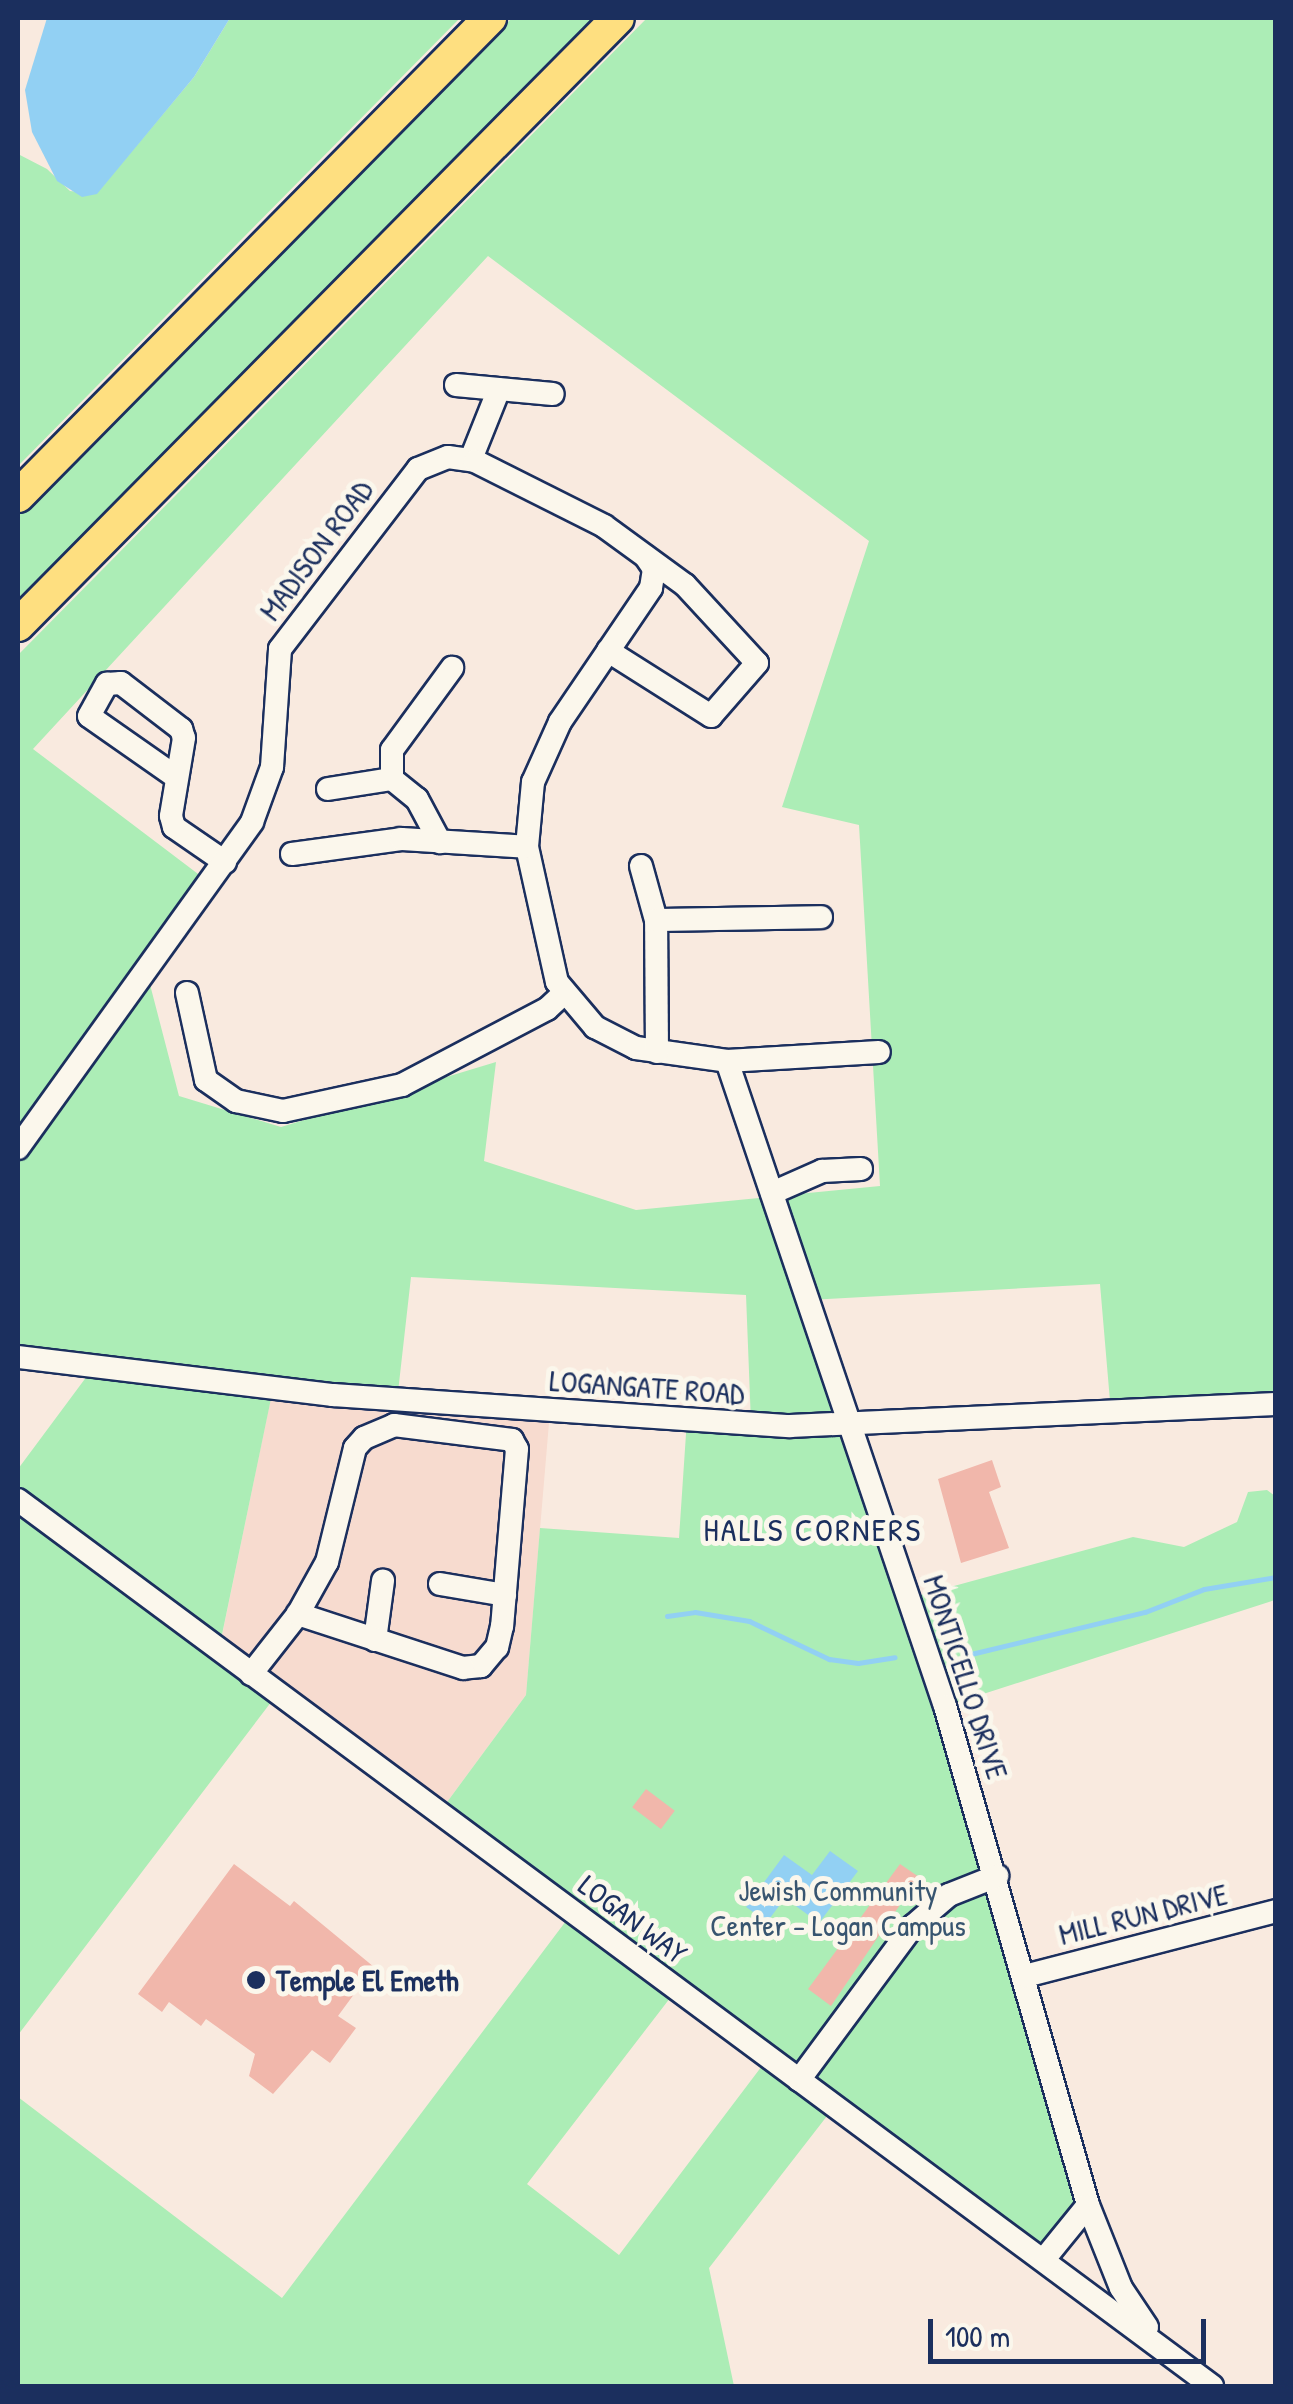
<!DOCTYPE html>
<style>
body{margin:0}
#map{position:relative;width:1293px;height:2404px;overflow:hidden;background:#f9eadf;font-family:"Patrick Hand",sans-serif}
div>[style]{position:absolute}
.built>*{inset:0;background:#f7dbcf}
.green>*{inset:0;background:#acedb6}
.water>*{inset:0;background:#92d0f3}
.stream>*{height:5px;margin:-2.5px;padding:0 2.5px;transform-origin:2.5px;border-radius:2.5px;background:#92d0f3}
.building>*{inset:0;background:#f1b7ab;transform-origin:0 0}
.roads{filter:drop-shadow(2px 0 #1b2f5e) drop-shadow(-2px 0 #1b2f5e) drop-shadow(0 2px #1b2f5e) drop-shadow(0 -2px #1b2f5e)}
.minor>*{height:22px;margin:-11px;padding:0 11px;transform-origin:11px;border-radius:11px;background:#fbf7ec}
.highway>*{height:32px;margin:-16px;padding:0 16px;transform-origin:16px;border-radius:16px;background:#fedf80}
.dots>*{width:28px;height:28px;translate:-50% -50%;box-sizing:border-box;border:5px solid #fbf7ec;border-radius:50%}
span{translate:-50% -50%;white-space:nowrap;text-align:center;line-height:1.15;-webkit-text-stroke:10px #fbf7ec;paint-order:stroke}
.street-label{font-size:30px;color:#1b2f5e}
.park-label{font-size:30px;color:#385570}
.poi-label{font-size:30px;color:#1b2f5e;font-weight:700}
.left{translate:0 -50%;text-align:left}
.neighbourhood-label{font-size:32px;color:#1b2f5e;letter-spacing:2.5px}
.frame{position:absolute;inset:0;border:20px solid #1b2f5e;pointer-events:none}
.scale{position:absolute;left:928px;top:2319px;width:278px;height:45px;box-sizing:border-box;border:5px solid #1b2f5e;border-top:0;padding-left:12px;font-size:30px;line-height:35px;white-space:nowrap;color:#1b2f5e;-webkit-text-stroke:8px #fbf7ec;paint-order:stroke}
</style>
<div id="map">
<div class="built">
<i style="clip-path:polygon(273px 1388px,550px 1411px,526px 1695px,439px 1813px,219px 1650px)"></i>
</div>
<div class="green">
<i style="clip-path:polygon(230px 18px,460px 18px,18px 466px,18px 154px,47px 169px,70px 191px,96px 194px,194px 77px)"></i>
<i style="clip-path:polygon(512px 18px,598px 18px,18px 607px,18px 515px)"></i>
<i style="clip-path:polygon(evenodd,647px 18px,1275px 18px,1275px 1404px,1111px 1413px,1100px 1284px,809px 1300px,910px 1598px,1133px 1537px,1184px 1547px,1237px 1522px,1248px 1492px,1267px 1490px,1275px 1496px,1275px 1600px,946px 1706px,1088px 2205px,1045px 2258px,834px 2107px,709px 2268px,734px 2386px,18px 2386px,18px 2097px,282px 2298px,572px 1913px,439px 1813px,526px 1695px,540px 1528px,679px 1538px,687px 1419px,751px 1423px,746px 1295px,411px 1277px,397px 1401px,273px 1389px,219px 1649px,278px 1693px,18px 2035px,18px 1469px,93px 1368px,18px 1357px,18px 655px,647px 18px,488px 256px,869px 541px,782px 807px,859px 825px,880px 1186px,636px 1210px,484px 1161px,496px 1062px,281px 1127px,179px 1096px,147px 973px,210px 883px,33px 749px,488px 256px,647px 18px,677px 1989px,768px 2058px,619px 2255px,527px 2184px,677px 1989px)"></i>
</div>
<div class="water">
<i style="clip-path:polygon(47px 18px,230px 18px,194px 77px,97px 194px,82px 197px,57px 181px,32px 132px,25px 90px)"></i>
<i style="clip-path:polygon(830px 1851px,858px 1871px,819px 1923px,785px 1898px,767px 1922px,746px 1907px,784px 1855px,812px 1875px)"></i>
</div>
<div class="stream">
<i style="left:667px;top:1616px;width:28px;rotate:-8deg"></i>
<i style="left:695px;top:1612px;width:55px;rotate:9.5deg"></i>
<i style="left:749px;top:1621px;width:89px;rotate:25.4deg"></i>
<i style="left:829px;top:1659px;width:29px;rotate:8deg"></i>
<i style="left:858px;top:1663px;width:37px;rotate:-9deg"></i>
<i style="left:971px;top:1654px;width:179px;rotate:-13.6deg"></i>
<i style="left:1145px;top:1612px;width:63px;rotate:-21.3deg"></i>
<i style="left:1204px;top:1589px;width:73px;rotate:-9.5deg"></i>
</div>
<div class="building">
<i style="clip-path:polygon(992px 1460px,1001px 1487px,989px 1492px,1009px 1548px,961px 1563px,938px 1479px)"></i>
<i style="left:646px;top:1789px;width:36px;height:23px;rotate:37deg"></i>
<i style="clip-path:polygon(234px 1864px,290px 1906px,294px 1901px,374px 1967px,338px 2016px,356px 2028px,330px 2063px,312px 2050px,273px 2094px,249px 2076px,255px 2054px,206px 2019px,201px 2026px,169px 2002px,162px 2012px,138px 1994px)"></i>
<i style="clip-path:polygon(900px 1864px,919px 1877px,831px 2006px,808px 1989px)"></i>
</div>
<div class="roads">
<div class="minor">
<i style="left:456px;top:385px;width:97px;rotate:5.3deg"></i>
<i style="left:471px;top:459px;width:75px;rotate:-68.2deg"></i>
<i style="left:646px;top:557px;width:14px;rotate:56deg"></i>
<i style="left:654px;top:569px;width:19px;rotate:99deg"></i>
<i style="left:651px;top:588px;width:162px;rotate:124.2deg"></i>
<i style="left:560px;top:722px;width:66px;rotate:114.2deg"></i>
<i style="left:533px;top:782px;width:65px;rotate:95.3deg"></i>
<i style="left:527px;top:847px;width:138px;rotate:77.5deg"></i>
<i style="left:557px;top:982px;width:59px;rotate:49.8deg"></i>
<i style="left:595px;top:1027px;width:46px;rotate:27.1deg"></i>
<i style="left:636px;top:1048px;width:92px;rotate:8.1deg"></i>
<i style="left:727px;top:1061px;width:152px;rotate:-3.4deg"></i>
<i style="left:176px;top:777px;width:106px;rotate:-145deg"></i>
<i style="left:89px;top:716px;width:37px;rotate:-61deg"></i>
<i style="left:107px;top:684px;width:14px;rotate:-4deg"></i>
<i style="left:121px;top:683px;width:76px;rotate:37.5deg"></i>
<i style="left:181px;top:729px;width:9px;rotate:72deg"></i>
<i style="left:184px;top:738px;width:79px;rotate:99.5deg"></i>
<i style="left:171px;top:816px;width:11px;rotate:75deg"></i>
<i style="left:174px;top:827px;width:62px;rotate:34.5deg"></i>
<i style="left:392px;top:779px;width:29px;rotate:-90deg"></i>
<i style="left:392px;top:750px;width:102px;rotate:-53.8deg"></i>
<i style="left:328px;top:789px;width:65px;rotate:-8.9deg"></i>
<i style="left:392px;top:779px;width:32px;rotate:39deg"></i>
<i style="left:417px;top:799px;width:49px;rotate:61.9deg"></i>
<i style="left:292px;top:854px;width:110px;rotate:-7.8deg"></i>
<i style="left:401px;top:839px;width:126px;rotate:3.6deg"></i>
<i style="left:641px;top:866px;width:56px;rotate:74.5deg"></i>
<i style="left:187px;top:993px;width:89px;rotate:77.7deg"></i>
<i style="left:206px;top:1080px;width:37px;rotate:35deg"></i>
<i style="left:236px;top:1101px;width:48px;rotate:12deg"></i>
<i style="left:283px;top:1111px;width:122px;rotate:-12.3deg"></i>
<i style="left:402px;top:1085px;width:164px;rotate:-27.7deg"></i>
<i style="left:547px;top:1009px;width:22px;rotate:-43deg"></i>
<i style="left:657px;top:1052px;width:132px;rotate:-90.4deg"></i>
<i style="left:656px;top:920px;width:165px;rotate:-1deg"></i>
<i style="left:727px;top:1061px;width:681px;rotate:71.33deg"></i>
<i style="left:945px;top:1706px;width:519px;rotate:74.01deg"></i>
<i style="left:1088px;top:2205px;width:89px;rotate:68.3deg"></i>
<i style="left:1121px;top:2288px;width:47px;rotate:56.3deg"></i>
<i style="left:18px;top:1148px;width:401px;rotate:-54.3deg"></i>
<i style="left:252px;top:822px;width:59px;rotate:-70deg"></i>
<i style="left:272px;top:767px;width:118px;rotate:-86.1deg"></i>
<i style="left:280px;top:649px;width:227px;rotate:-52.5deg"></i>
<i style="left:418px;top:469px;width:32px;rotate:-22deg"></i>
<i style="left:448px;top:457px;width:27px;rotate:8deg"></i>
<i style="left:475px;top:461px;width:144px;rotate:26.7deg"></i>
<i style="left:604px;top:526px;width:100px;rotate:36.1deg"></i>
<i style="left:685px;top:585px;width:106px;rotate:47.3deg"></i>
<i style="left:757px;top:663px;width:70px;rotate:131deg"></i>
<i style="left:711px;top:716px;width:122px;rotate:-147.7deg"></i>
<i style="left:772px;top:1193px;width:55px;rotate:-23.7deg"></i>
<i style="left:822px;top:1171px;width:39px;rotate:-3deg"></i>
<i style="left:18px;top:1357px;width:317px;rotate:6.9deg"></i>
<i style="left:333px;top:1395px;width:458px;rotate:3.9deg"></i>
<i style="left:790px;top:1426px;width:486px;rotate:-2.6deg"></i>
<i style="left:18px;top:1500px;width:1487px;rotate:36.58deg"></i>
<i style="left:440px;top:1584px;width:66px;rotate:9.6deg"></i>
<i style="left:375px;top:1640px;width:60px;rotate:-82.3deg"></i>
<i style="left:251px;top:1674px;width:76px;rotate:-51.9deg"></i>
<i style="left:298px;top:1614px;width:60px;rotate:-60.9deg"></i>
<i style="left:327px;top:1562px;width:117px;rotate:-76.2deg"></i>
<i style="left:355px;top:1448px;width:13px;rotate:-48deg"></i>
<i style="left:364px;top:1438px;width:33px;rotate:-23deg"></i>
<i style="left:394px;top:1425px;width:119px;rotate:7.2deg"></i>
<i style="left:512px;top:1440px;width:10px;rotate:61deg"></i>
<i style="left:517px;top:1449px;width:178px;rotate:94.8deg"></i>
<i style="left:502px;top:1626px;width:22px;rotate:103deg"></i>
<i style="left:497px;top:1647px;width:25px;rotate:130deg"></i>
<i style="left:481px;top:1666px;width:18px;rotate:174deg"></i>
<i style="left:463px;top:1668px;width:174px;rotate:-161.9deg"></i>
<i style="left:1025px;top:1976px;width:259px;rotate:-14.5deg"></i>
<i style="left:799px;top:2080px;width:192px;rotate:-53.5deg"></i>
<i style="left:913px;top:1926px;width:48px;rotate:-40.7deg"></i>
<i style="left:949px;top:1895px;width:52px;rotate:-21.6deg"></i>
<i style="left:1045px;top:2258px;width:68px;rotate:-50.9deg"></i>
</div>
<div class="highway">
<i style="left:18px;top:496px;width:672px;rotate:-45.36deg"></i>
<i style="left:18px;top:625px;width:853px;rotate:-45.33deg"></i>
</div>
</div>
<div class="dots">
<i style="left:256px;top:1980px;background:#1b2f5e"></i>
</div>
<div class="street-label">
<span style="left:316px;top:550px;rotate:-53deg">MADISON ROAD</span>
<span style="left:647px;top:1387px;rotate:4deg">LOGANGATE ROAD</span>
<span style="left:966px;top:1677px;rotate:72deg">MONTICELLO DRIVE</span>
<span style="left:1143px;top:1914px;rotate:-14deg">MILL RUN DRIVE</span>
<span style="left:633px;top:1919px;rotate:37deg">LOGAN WAY</span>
</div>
<div class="park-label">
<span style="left:838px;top:1907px">Jewish Community<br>Center - Logan Campus</span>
</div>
<div class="poi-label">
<span class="left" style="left:276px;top:1980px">Temple El Emeth</span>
</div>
<div class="neighbourhood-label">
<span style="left:813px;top:1530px">HALLS CORNERS</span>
</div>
<div class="frame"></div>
<div class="scale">100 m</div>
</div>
